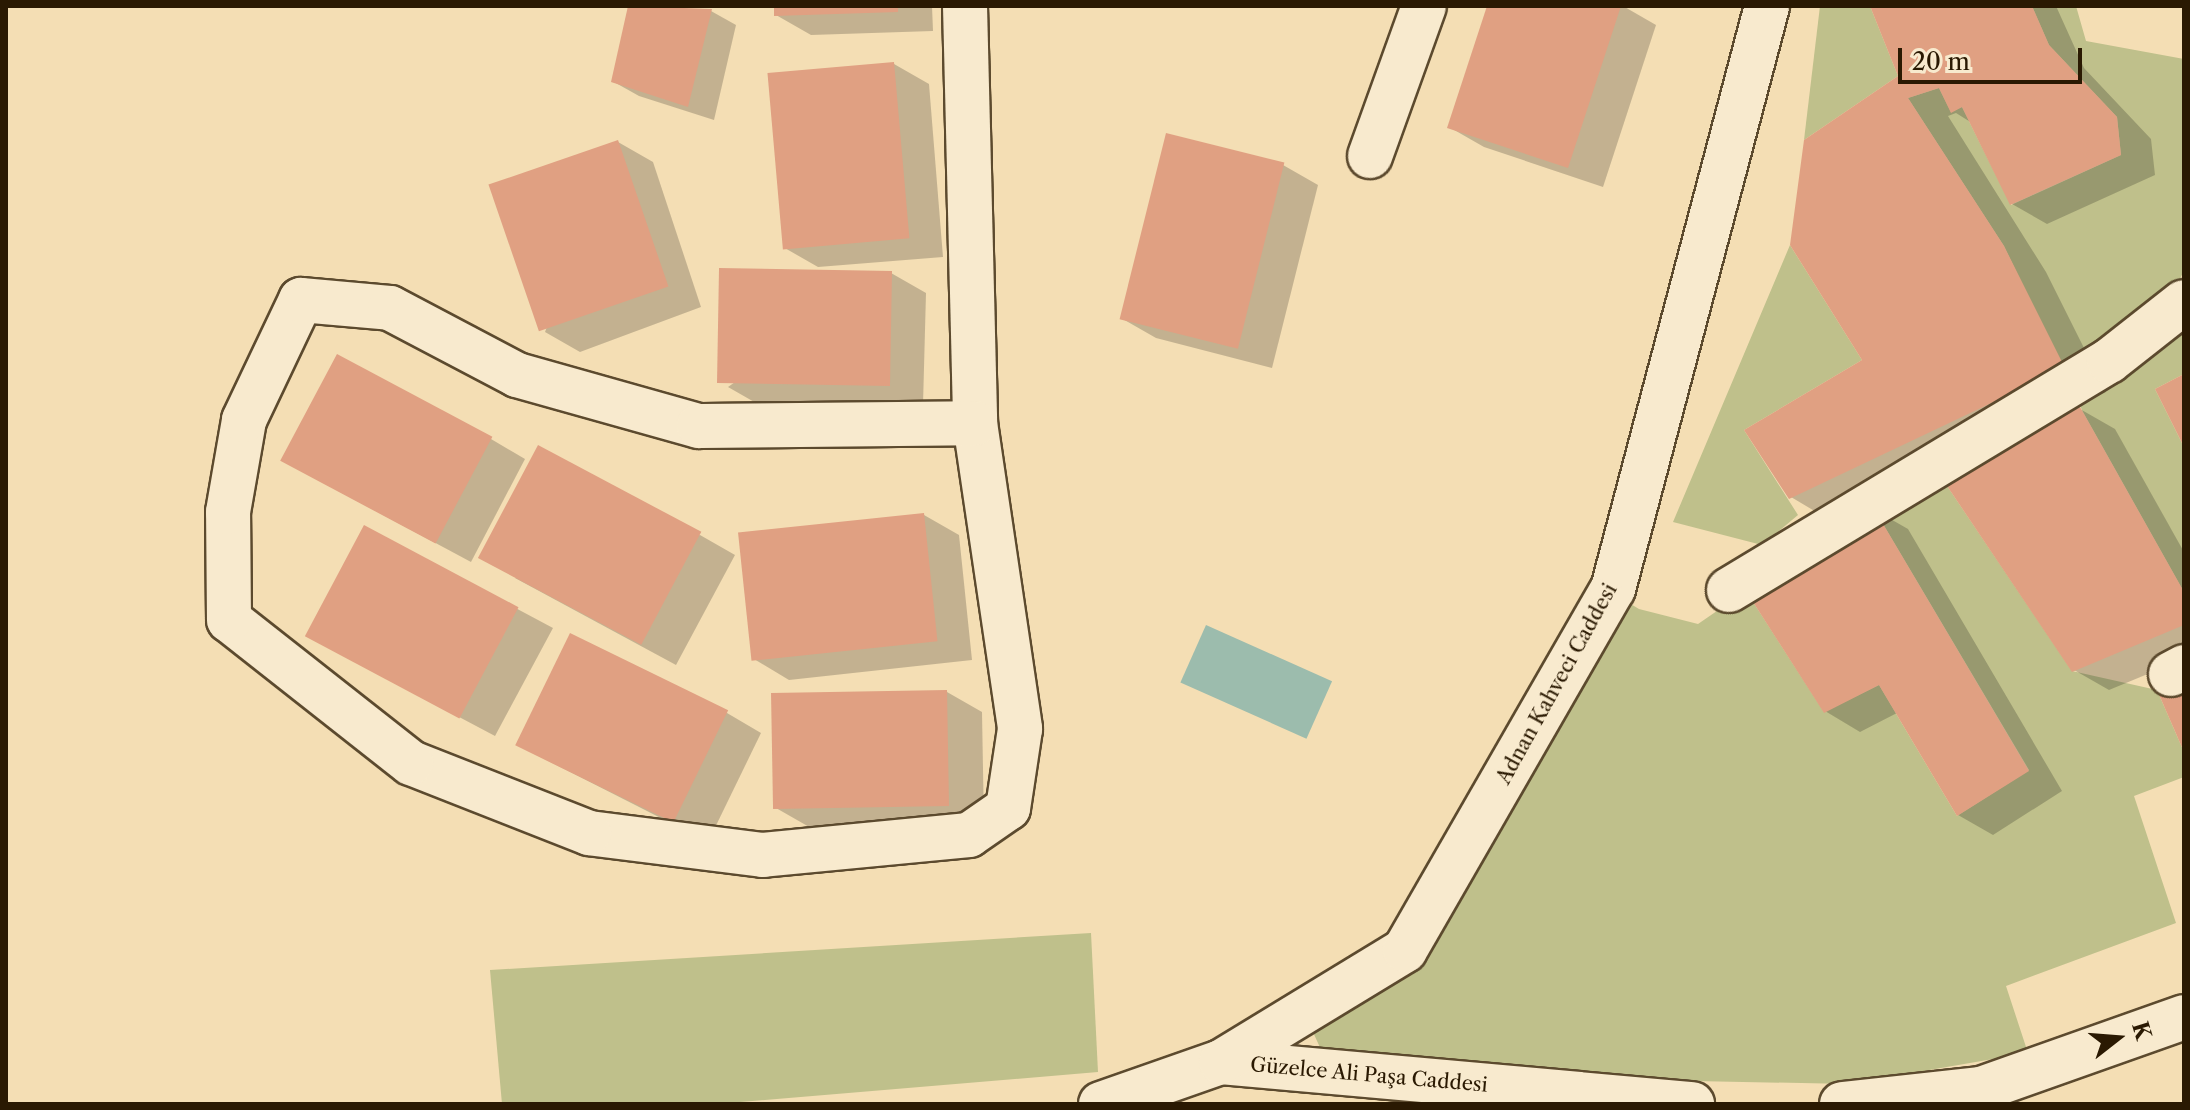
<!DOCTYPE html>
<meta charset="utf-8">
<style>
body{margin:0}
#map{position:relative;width:2190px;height:1110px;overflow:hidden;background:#f4deb4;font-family:"Libre Caslon Text",serif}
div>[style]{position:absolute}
.green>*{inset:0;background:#bfc08b}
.water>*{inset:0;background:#9cbcad;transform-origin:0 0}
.shadow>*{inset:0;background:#0003}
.building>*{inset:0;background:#e0a082;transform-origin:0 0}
.roads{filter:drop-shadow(2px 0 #5c4a2e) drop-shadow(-2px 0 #5c4a2e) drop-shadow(0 2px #5c4a2e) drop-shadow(0 -2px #5c4a2e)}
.minor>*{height:44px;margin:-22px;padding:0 22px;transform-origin:22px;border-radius:22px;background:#f8eace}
.secondary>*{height:44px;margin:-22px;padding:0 22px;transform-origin:22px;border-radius:22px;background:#f8eace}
span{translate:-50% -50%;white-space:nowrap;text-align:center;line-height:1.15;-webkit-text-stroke:6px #f8eace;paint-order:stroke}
.street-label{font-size:20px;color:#2a1902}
.frame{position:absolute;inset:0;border:8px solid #2a1902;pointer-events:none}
.north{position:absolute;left:2078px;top:998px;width:80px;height:80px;-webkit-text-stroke:6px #f8eace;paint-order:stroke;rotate:73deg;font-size:22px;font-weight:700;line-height:32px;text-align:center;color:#2a1902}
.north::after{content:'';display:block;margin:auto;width:28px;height:36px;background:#2a1902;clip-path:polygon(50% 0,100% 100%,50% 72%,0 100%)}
.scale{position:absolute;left:1898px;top:48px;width:184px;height:36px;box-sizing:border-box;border:4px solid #2a1902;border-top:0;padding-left:10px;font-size:24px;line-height:28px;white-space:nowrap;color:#2a1902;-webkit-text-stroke:6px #f8eace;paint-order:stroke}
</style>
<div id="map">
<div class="green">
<i style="clip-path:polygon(1820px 6px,1870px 6px,1898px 76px,1804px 140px)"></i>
<i style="clip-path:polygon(2032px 6px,2076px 6px,2086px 41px,2184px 59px,2184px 270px,2162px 321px,2184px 312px,2184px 374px,2155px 389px,2184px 447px,2184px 592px,2083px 412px,2004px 246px,1908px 98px,1939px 88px,1951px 112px,1962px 107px,2011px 205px,2121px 155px,2117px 117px,2049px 45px)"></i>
<i style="clip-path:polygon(1790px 245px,1862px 360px,1744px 430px,1798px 515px,1762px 545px,1673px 522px)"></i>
<i style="clip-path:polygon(1941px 477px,2072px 671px,2157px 690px,2184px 752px,2184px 777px,2134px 796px,2176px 923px,2006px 986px,2028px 1053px,1848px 1084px,1595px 1079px,1323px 1054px,1312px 1030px,1451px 910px,1619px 597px,1639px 609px,1698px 624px,1746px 591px,1824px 712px,1879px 685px,1957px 816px,2029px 770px,1873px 507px)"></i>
<i style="clip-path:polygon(1091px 933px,1098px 1072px,717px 1104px,502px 1104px,490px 970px)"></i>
</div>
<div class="water">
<i style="left:1206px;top:625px;width:138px;height:63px;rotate:24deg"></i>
</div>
<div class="shadow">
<i style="clip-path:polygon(630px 6px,711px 11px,736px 25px,714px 120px,639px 96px,614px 82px)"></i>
<i style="clip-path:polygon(776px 6px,932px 6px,933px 31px,811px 35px,776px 15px)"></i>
<i style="clip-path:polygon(1489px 6px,1623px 6px,1656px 25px,1603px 187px,1484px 147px,1449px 127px)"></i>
<i style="clip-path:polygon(1872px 6px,2056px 6px,2084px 68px,2151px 139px,2155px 175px,2047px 224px,2012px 204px,1972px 123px,1956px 113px,1948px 116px,2046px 272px,2106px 392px,1833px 522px,1791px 497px,1864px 361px,1903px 82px)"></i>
<i style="clip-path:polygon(894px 64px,929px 84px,943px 257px,818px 267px,783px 247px)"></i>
<i style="clip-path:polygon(618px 142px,653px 162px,701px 307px,580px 352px,545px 332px)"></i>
<i style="clip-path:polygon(1283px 165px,1318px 185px,1272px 368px,1156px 338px,1121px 318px)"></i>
<i style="clip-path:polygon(891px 273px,926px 293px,923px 405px,763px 407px,728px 387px)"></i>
<i style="clip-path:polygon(2080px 409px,2115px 429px,2184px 552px,2184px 659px,2109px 690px,2074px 670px)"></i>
<i style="clip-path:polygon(491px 439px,525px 459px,471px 562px,318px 480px)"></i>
<i style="clip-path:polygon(1873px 509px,1908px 529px,2062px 791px,1993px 835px,1958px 815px,1897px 713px,1860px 732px,1825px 711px)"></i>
<i style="clip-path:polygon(924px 515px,959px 535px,972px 660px,789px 680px,754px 659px)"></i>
<i style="clip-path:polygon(365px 528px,553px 628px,495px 736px,344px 656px)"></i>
<i style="clip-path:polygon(700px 535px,735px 555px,676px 665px,515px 578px)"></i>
<i style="clip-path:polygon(947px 692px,982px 712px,984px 825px,811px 828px,776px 808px)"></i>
<i style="clip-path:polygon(727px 713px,761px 733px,708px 842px,517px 745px)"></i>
</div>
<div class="building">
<i style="clip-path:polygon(628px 6px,712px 9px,688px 107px,611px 82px)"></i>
<i style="clip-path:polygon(774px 6px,898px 6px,898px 12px,774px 16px)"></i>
<i style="clip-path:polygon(1487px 6px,1621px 6px,1568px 168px,1447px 128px)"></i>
<i style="clip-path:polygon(1870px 6px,2032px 6px,2049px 45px,2117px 117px,2121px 155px,2010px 205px,1962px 107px,1951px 113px,1939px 88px,1908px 98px,2004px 246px,2065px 368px,1789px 499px,1744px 430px,1862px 360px,1790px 245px,1804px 140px,1898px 76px)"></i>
<i style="left:894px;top:62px;width:177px;height:127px;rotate:85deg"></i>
<i style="left:1166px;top:133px;width:122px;height:192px;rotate:14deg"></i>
<i style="left:618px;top:140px;width:155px;height:137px;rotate:71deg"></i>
<i style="left:892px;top:271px;width:115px;height:173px;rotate:91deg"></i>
<i style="left:337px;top:354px;width:176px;height:121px;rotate:28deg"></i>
<i style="clip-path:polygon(2184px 374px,2184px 447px,2155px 389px)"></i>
<i style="clip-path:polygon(2080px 407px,2184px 592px,2184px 625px,2072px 672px,1941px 477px)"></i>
<i style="left:538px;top:445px;width:185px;height:128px;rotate:28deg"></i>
<i style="clip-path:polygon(1873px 507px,2029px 771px,1957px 816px,1879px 685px,1824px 713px,1746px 591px)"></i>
<i style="left:924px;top:513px;width:129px;height:187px;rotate:84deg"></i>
<i style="left:364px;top:525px;width:175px;height:126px;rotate:28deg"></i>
<i style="left:570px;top:633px;width:176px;height:125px;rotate:26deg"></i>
<i style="clip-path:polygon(2184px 678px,2184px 752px,2157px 690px)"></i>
<i style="left:947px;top:690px;width:116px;height:176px;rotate:89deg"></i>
</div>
<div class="roads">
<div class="minor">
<i style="left:965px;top:6px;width:417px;rotate:88.6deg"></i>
<i style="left:975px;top:423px;width:309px;rotate:81.6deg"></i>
<i style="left:1020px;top:729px;width:80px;rotate:98.6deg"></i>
<i style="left:1008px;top:808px;width:47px;rotate:145.3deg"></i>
<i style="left:969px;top:835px;width:207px;rotate:174.5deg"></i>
<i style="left:763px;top:855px;width:175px;rotate:-172.8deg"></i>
<i style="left:589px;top:833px;width:191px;rotate:-158.5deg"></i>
<i style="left:411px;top:763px;width:231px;rotate:-141.8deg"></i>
<i style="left:229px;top:620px;width:108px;rotate:-90.5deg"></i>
<i style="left:228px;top:512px;width:93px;rotate:-80.1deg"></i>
<i style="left:244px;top:420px;width:133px;rotate:-64.6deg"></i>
<i style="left:301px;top:300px;width:89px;rotate:5.1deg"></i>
<i style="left:390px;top:308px;width:144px;rotate:27.8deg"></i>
<i style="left:517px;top:375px;width:189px;rotate:15.7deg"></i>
<i style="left:699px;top:426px;width:276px;rotate:-0.6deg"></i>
<i style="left:1370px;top:156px;width:159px;rotate:-70.2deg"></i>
<i style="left:1729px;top:590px;width:444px;rotate:-31.1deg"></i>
<i style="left:2109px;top:361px;width:95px;rotate:-38.2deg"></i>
<i style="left:2171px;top:674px;width:15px;rotate:-28deg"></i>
<i style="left:1101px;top:1104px;width:127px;rotate:-19.3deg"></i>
<i style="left:1221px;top:1062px;width:473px;rotate:5.1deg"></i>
<i style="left:1842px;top:1104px;width:140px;rotate:-6.2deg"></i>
<i style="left:1981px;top:1089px;width:215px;rotate:-19.5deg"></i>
</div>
<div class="secondary">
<i style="left:1221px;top:1062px;width:215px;rotate:-31.3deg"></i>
<i style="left:1405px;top:950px;width:417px;rotate:-60.1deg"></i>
<i style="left:1613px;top:589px;width:603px;rotate:-75.2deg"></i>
</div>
</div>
<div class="street-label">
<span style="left:1557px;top:684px;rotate:-61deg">Adnan Kahveci Caddesi</span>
<span style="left:1369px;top:1075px;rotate:5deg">Güzelce Ali Paşa Caddesi</span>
</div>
<div class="frame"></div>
<div class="north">K</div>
<div class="scale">20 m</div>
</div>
